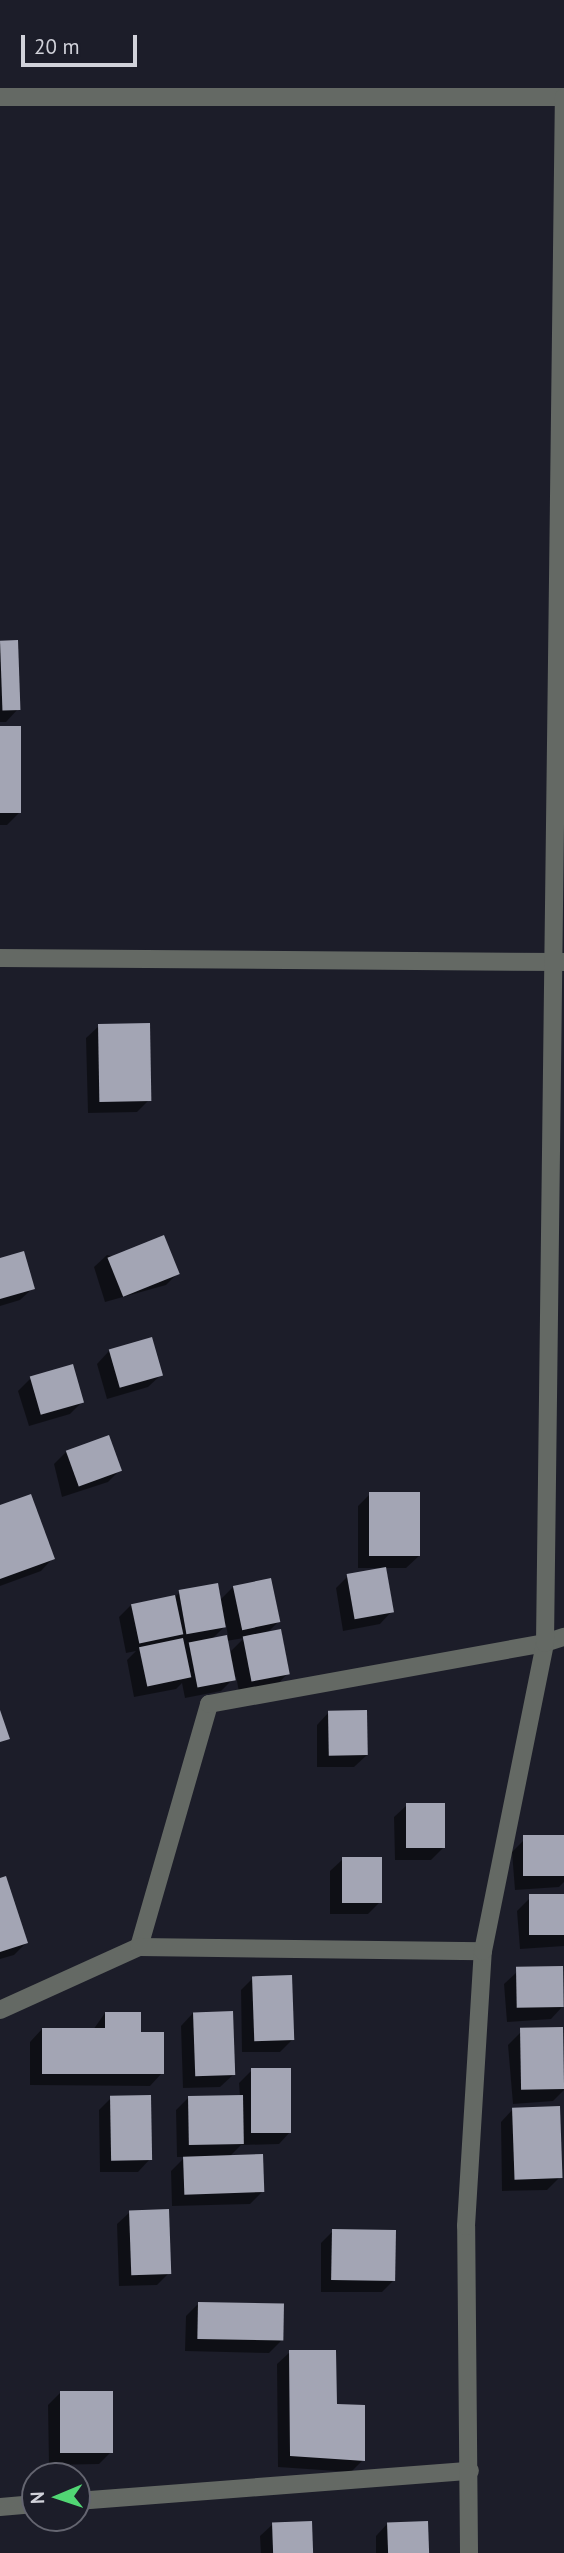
<!DOCTYPE html>
<style>
body{margin:0}
#map{position:relative;width:564px;height:2553px;overflow:hidden;background:#1c1d29;font-family:"PT Sans",sans-serif}
div>[style]{position:absolute}
.shadow>*{inset:0;background:#0007}
.building>*{inset:0;background:#a3a5b4;transform-origin:0 0}
.minor>*{height:18px;margin:-9px;padding:0 9px;transform-origin:9px;border-radius:9px;background:#646964}
span{translate:-50% -50%;white-space:nowrap;text-align:center;line-height:1.15;-webkit-text-stroke:7px #1c1d29;paint-order:stroke}
.north{position:absolute;left:21px;top:2462px;width:70px;height:70px;box-sizing:border-box;background:#1c1d29;border:2px solid #646570;border-radius:50%;rotate:268deg;font-size:19px;font-weight:700;line-height:28px;text-align:center;color:#d1d2da}
.north::after{content:'';display:block;margin:auto;width:24px;height:32px;background:#51d674;clip-path:polygon(50% 0,100% 100%,50% 72%,0 100%)}
.scale{position:absolute;left:21px;top:35px;width:116px;height:32px;box-sizing:border-box;border:4px solid #d1d2da;border-top:0;padding-left:9px;font-size:21px;line-height:24px;white-space:nowrap;color:#d1d2da;-webkit-text-stroke:5px #1c1d29;paint-order:stroke}
</style>
<div id="map">
<div class="shadow">
<i style="clip-path:polygon(0 642px,18px 709px,6px 722px,0 722px)"></i>
<i style="clip-path:polygon(0 728px,19px 813px,7px 825px,0 825px)"></i>
<i style="clip-path:polygon(99px 1026px,149px 1100px,137px 1112px,88px 1113px,86px 1038px)"></i>
<i style="clip-path:polygon(107px 1255px,178px 1273px,166px 1285px,105px 1302px,94px 1267px)"></i>
<i style="clip-path:polygon(0 1260px,33px 1288px,20px 1300px,0 1306px)"></i>
<i style="clip-path:polygon(109px 1351px,161px 1375px,148px 1387px,107px 1399px,97px 1364px)"></i>
<i style="clip-path:polygon(31px 1378px,82px 1402px,70px 1414px,29px 1426px,18px 1391px)"></i>
<i style="clip-path:polygon(67px 1451px,120px 1470px,108px 1482px,62px 1497px,54px 1464px)"></i>
<i style="clip-path:polygon(370px 1494px,419px 1556px,406px 1568px,385px 1568px,392px 1611px,380px 1624px,343px 1631px,336px 1588px,348px 1576px,382px 1568px,358px 1568px,358px 1506px)"></i>
<i style="clip-path:polygon(0 1507px,53px 1558px,41px 1571px,0 1586px)"></i>
<i style="clip-path:polygon(evenodd,234px 1586px,278px 1622px,266px 1634px,288px 1673px,276px 1686px,239px 1692px,236px 1676px,221px 1691px,185px 1698px,182px 1683px,176px 1689px,134px 1697px,127px 1660px,136px 1651px,126px 1653px,119px 1617px,132px 1604px,175px 1597px,180px 1592px,219px 1601px,234px 1586px,226px 1625px,228px 1636px,211px 1640px,226px 1625px,234px 1586px,244px 1638px,229px 1653px,226px 1641px,244px 1638px)"></i>
<i style="clip-path:polygon(329px 1712px,367px 1755px,354px 1767px,317px 1767px,317px 1725px)"></i>
<i style="clip-path:polygon(407px 1805px,444px 1847px,431px 1860px,395px 1860px,394px 1817px)"></i>
<i style="clip-path:polygon(564px 1837px,564px 1882px,559px 1887px,515px 1890px,512px 1852px,524px 1840px)"></i>
<i style="clip-path:polygon(343px 1859px,380px 1902px,368px 1914px,330px 1914px,330px 1871px)"></i>
<i style="clip-path:polygon(0 1880px,26px 1943px,14px 1955px,0 1959px)"></i>
<i style="clip-path:polygon(564px 1896px,564px 1946px,520px 1949px,517px 1911px,529px 1899px)"></i>
<i style="clip-path:polygon(517px 1972px,563px 2006px,551px 2019px,507px 2022px,504px 1984px)"></i>
<i style="clip-path:polygon(253px 1978px,293px 2039px,280px 2052px,242px 2052px,241px 1990px)"></i>
<i style="clip-path:polygon(105px 2013px,139px 2034px,162px 2073px,150px 2086px,30px 2085px,30px 2042px,42px 2029px,93px 2030px)"></i>
<i style="clip-path:polygon(193px 2013px,233px 2075px,220px 2087px,183px 2088px,181px 2026px)"></i>
<i style="clip-path:polygon(561px 2029px,564px 2090px,553px 2101px,513px 2104px,508px 2045px,521px 2032px)"></i>
<i style="clip-path:polygon(252px 2070px,291px 2131px,279px 2144px,241px 2145px,229px 2157px,263px 2191px,250px 2204px,172px 2206px,171px 2171px,185px 2157px,177px 2157px,176px 2110px,189px 2097px,240px 2097px,239px 2083px)"></i>
<i style="clip-path:polygon(111px 2098px,150px 2159px,138px 2172px,100px 2172px,99px 2110px)"></i>
<i style="clip-path:polygon(513px 2109px,560px 2177px,547px 2190px,502px 2191px,501px 2122px)"></i>
<i style="clip-path:polygon(130px 2212px,169px 2273px,157px 2285px,119px 2286px,117px 2224px)"></i>
<i style="clip-path:polygon(333px 2231px,395px 2279px,382px 2292px,321px 2292px,321px 2243px)"></i>
<i style="clip-path:polygon(198px 2304px,281px 2341px,269px 2353px,185px 2351px,186px 2316px)"></i>
<i style="clip-path:polygon(290px 2352px,335px 2405px,363px 2460px,351px 2472px,278px 2467px,277px 2364px)"></i>
<i style="clip-path:polygon(60px 2393px,111px 2452px,99px 2464px,49px 2465px,48px 2405px)"></i>
<i style="clip-path:polygon(388px 2523px,427px 2553px,376px 2553px,376px 2536px)"></i>
<i style="clip-path:polygon(273px 2524px,311px 2553px,261px 2553px,260px 2536px)"></i>
</div>
<div class="building">
<i style="left:18px;top:640px;width:70px;height:18px;rotate:88deg"></i>
<i style="left:0;top:726px;width:21px;height:87px"></i>
<i style="left:150px;top:1023px;width:78px;height:52px;rotate:89deg"></i>
<i style="left:164px;top:1235px;width:42px;height:61px;rotate:68deg"></i>
<i style="clip-path:polygon(24px 1251px,35px 1289px,0 1299px,0 1258px)"></i>
<i style="left:152px;top:1337px;width:40px;height:45px;rotate:74deg"></i>
<i style="left:73px;top:1364px;width:40px;height:45px;rotate:74deg"></i>
<i style="left:109px;top:1435px;width:38px;height:46px;rotate:70deg"></i>
<i style="left:369px;top:1492px;width:51px;height:64px"></i>
<i style="clip-path:polygon(31px 1494px,55px 1559px,0 1579px,0 1505px)"></i>
<i style="left:386px;top:1567px;width:46px;height:40px;rotate:80deg"></i>
<i style="left:271px;top:1578px;width:45px;height:39px;rotate:78deg"></i>
<i style="left:218px;top:1583px;width:45px;height:40px;rotate:80deg"></i>
<i style="left:175px;top:1595px;width:40px;height:45px;rotate:78deg"></i>
<i style="left:281px;top:1629px;width:46px;height:39px;rotate:79deg"></i>
<i style="left:227px;top:1635px;width:46px;height:39px;rotate:79deg"></i>
<i style="left:183px;top:1638px;width:40px;height:45px;rotate:78deg"></i>
<i style="clip-path:polygon(0 1710px,10px 1739px,0 1742px)"></i>
<i style="left:367px;top:1710px;width:45px;height:39px;rotate:89deg"></i>
<i style="left:406px;top:1803px;width:39px;height:45px"></i>
<i style="left:564px;top:1835px;width:41px;height:41px;rotate:90deg"></i>
<i style="left:342px;top:1857px;width:40px;height:46px"></i>
<i style="clip-path:polygon(6px 1876px,28px 1943px,0 1952px,0 1878px)"></i>
<i style="left:564px;top:1894px;width:41px;height:35px;rotate:90deg"></i>
<i style="left:563px;top:1966px;width:41px;height:47px;rotate:89deg"></i>
<i style="left:292px;top:1975px;width:65px;height:40px;rotate:88deg"></i>
<i style="left:233px;top:2011px;width:64px;height:40px;rotate:88deg"></i>
<i style="clip-path:polygon(105px 2012px,141px 2012px,141px 2032px,164px 2032px,164px 2074px,42px 2074px,42px 2028px,105px 2028px)"></i>
<i style="left:563px;top:2027px;width:62px;height:43px;rotate:89deg"></i>
<i style="left:251px;top:2068px;width:40px;height:65px"></i>
<i style="left:151px;top:2095px;width:65px;height:41px;rotate:89deg"></i>
<i style="left:243px;top:2095px;width:49px;height:55px;rotate:89deg"></i>
<i style="left:560px;top:2106px;width:72px;height:48px;rotate:88deg"></i>
<i style="left:263px;top:2154px;width:38px;height:80px;rotate:88deg"></i>
<i style="left:169px;top:2209px;width:65px;height:40px;rotate:88deg"></i>
<i style="left:332px;top:2229px;width:64px;height:51px;rotate:1deg"></i>
<i style="left:198px;top:2302px;width:86px;height:37px;rotate:1deg"></i>
<i style="clip-path:polygon(289px 2350px,336px 2350px,337px 2404px,365px 2405px,365px 2461px,290px 2456px)"></i>
<i style="left:60px;top:2391px;width:53px;height:62px"></i>
<i style="left:312px;top:2521px;width:32px;height:40px;rotate:88deg"></i>
<i style="left:428px;top:2521px;width:32px;height:41px;rotate:88deg"></i>
</div>
<div class="minor">
<i style="left:0;top:97px;width:564px"></i>
<i style="left:0;top:958px;width:563px;rotate:0.41deg"></i>
<i style="left:139px;top:1947px;width:253px;rotate:-73.9deg"></i>
<i style="left:209px;top:1704px;width:341px;rotate:-10.3deg"></i>
<i style="left:545px;top:1643px;width:20px;rotate:-18deg"></i>
<i style="left:0;top:2010px;width:153px;rotate:-24.4deg"></i>
<i style="left:139px;top:1947px;width:344px;rotate:0.7deg"></i>
<i style="left:77px;top:2501px;width:394px;rotate:-4.4deg"></i>
<i style="left:0;top:2507px;width:35px;rotate:-5deg"></i>
<i style="left:469px;top:2553px;width:327px;rotate:-90.5deg"></i>
<i style="left:466px;top:2226px;width:276px;rotate:-86.5deg"></i>
<i style="left:483px;top:1951px;width:314px;rotate:-78.6deg"></i>
<i style="left:545px;top:1643px;width:1546px;rotate:-89.3deg"></i>
</div>
<div class="north">N</div>
<div class="scale">20 m</div>
</div>
